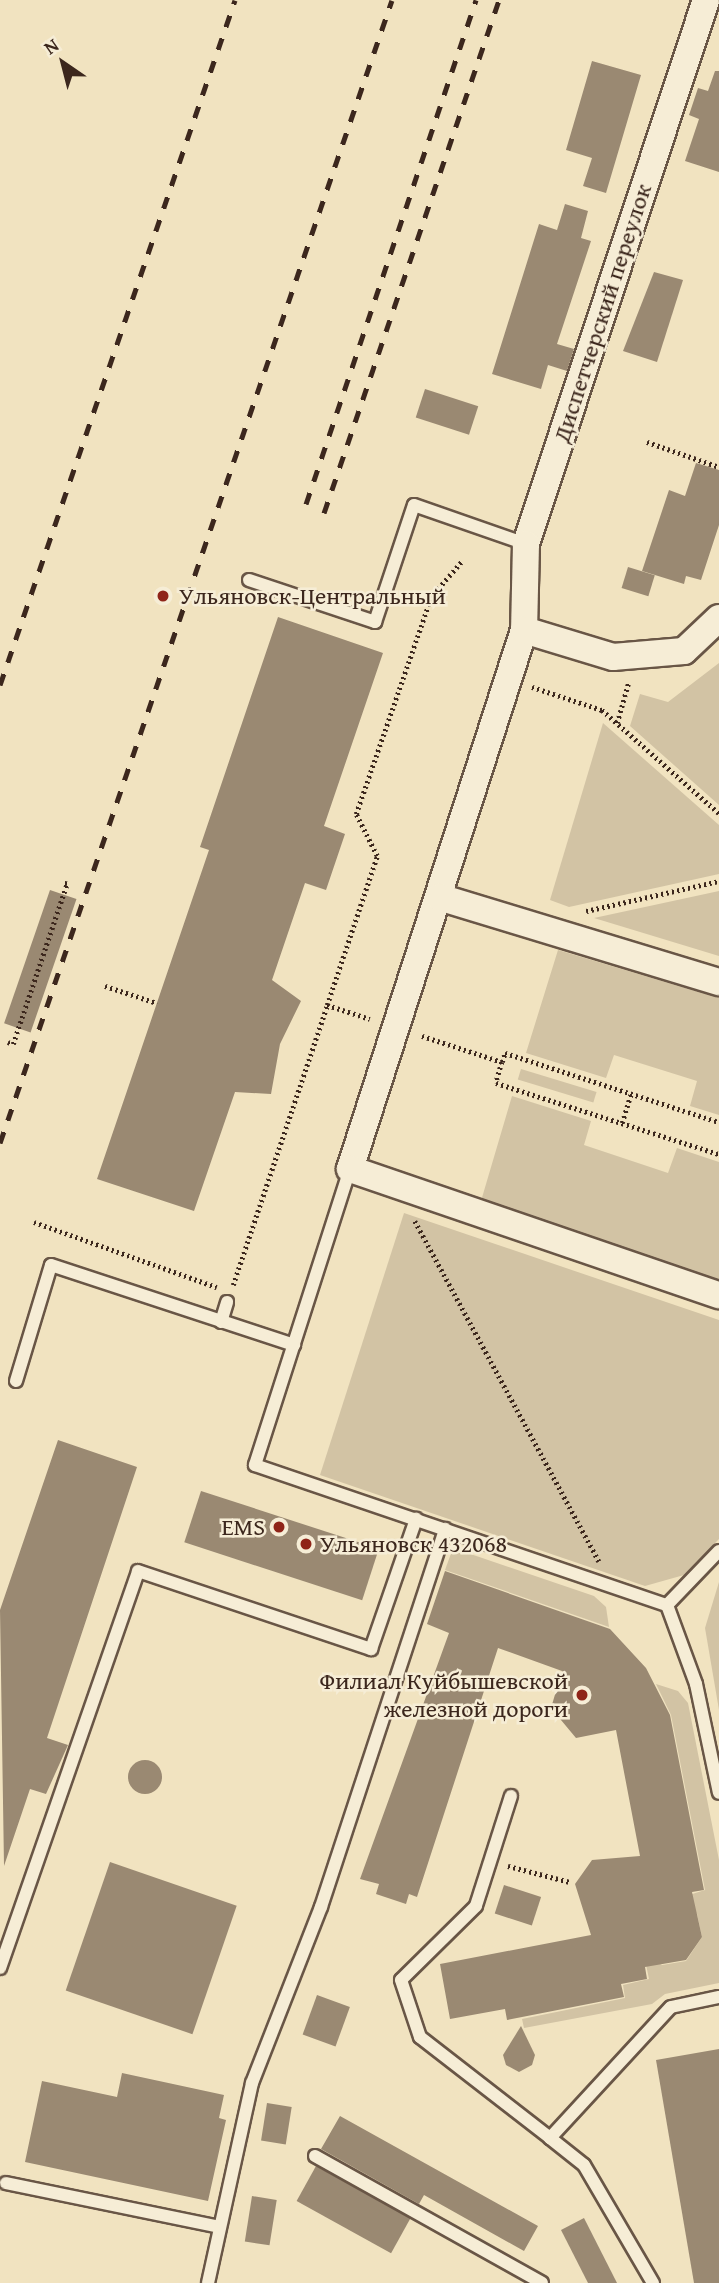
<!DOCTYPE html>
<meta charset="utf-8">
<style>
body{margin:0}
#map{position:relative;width:719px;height:2283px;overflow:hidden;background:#f1e3c0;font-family:"Gentium Book Plus",serif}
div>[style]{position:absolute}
.green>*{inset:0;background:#d2c3a4;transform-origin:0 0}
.building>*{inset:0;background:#9a8972;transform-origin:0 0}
.round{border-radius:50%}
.path>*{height:4.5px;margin-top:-2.25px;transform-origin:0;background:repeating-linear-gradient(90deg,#3c271d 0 2px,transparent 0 5.5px)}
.roads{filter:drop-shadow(2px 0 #695646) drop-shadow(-2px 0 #695646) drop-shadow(0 2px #695646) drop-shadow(0 -2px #695646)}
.lane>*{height:12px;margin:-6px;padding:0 6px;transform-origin:6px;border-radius:6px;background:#f6edd6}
.street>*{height:26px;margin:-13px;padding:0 13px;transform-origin:13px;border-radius:13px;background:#f6edd6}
.rail>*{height:5px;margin-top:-2.5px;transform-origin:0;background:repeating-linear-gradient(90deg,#3c271d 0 12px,transparent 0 24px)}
.dots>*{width:19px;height:19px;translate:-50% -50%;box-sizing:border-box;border:4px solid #f6edd6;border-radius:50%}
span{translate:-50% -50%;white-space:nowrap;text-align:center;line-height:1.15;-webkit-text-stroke:5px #f6edd6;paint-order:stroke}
.street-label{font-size:24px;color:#3c271d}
.poi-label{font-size:24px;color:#3c271d}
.left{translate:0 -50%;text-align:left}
.right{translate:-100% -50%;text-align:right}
.north{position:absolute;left:28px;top:28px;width:70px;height:70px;-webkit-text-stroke:5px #f6edd6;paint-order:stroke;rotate:325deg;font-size:19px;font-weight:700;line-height:28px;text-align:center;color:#3c271d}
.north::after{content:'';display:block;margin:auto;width:24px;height:32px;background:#3c271d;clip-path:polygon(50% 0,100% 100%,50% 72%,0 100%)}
</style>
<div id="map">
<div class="green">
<i style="clip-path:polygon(719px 663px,719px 805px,630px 726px,640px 694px,668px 702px)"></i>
<i style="clip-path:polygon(603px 723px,719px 825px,719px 874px,569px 907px,550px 900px)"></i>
<i style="clip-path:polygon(719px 891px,719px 956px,594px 918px)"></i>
<i style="clip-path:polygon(558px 950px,719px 998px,719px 1115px,690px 1106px,697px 1081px,614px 1055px,606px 1078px,526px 1053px)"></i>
<i style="left:521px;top:1069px;width:79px;height:11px;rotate:17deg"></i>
<i style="clip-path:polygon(512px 1096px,591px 1121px,584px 1145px,668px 1173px,677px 1148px,719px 1162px,719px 1283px,481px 1201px)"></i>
<i style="clip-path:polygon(404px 1213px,719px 1320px,719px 1539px,684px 1575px,645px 1586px,320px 1475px)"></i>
<i style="clip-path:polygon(453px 1548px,594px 1596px,606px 1607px,609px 1627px,445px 1570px)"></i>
<i style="clip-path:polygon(719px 1582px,719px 1710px,705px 1628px)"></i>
<i style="clip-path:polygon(656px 1684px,678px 1691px,688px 1703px,719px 1860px,719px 1983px,665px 1994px,652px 2004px,524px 2028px,522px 2019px,625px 1998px,623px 1985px,649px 1979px,644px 1955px,662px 1965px,686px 1961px,702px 1937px,697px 1914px,676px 1899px,705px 1890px,671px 1715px)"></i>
</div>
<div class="building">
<i style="clip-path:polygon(592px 61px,641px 75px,606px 193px,583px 186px,592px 158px,566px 150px)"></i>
<i style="clip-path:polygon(715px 71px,719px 71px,719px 172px,685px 161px,699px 119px,689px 115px,698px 88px,708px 91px)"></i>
<i style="clip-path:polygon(565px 204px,588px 211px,581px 238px,591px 241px,557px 344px,574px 349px,567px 371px,548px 365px,541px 389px,492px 374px,539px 224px,557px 230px)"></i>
<i style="clip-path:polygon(654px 272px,683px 280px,657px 362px,623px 351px)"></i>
<i style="left:425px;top:389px;width:56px;height:30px;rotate:18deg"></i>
<i style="clip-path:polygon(696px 463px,719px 470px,719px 525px,701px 580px,686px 576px,684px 584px,642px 571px,669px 490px,685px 496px)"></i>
<i style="left:628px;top:567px;width:28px;height:22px;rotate:17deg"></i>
<i style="clip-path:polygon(278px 617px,383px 653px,324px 826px,345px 834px,326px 890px,305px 883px,272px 980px,301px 1001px,280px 1044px,271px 1094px,235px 1092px,194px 1211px,97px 1179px,209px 850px,200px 847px)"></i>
<i style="left:50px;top:890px;width:28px;height:141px;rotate:19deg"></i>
<i style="clip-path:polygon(58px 1440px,137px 1467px,47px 1738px,68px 1745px,46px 1794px,30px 1789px,4px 1866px,0 1610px)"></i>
<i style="left:201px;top:1491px;width:187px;height:54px;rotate:18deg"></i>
<i style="clip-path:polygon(445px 1571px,610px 1629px,646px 1668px,670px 1715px,704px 1890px,692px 1892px,702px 1937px,686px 1960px,645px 1967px,647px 1979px,621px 1984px,624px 1997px,507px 2020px,505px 2009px,450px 2019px,440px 1964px,591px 1935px,575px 1884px,592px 1860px,640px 1856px,616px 1730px,576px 1738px,551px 1708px,562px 1671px,498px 1648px,417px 1897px,409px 1894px,406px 1904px,376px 1894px,379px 1884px,360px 1879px,449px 1633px,427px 1624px)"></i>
<i class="round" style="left:128px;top:1760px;width:34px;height:34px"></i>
<i style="left:110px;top:1862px;width:134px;height:136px;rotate:19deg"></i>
<i style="left:504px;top:1885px;width:39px;height:30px;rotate:18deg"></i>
<i style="left:317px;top:1995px;width:35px;height:42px;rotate:20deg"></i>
<i style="clip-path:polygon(521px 2026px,535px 2055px,532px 2065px,519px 2072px,506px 2065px,503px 2055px)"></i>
<i style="clip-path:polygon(719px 2049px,719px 2283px,694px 2283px,656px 2060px)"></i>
<i style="clip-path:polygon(122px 2073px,224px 2095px,219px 2118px,226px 2120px,208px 2201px,25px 2162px,42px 2081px,117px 2097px)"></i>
<i style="left:267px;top:2103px;width:25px;height:38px;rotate:9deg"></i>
<i style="clip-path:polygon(340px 2116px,538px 2226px,524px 2251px,424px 2195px,419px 2204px,321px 2149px)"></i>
<i style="left:316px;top:2166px;width:108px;height:40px;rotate:29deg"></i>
<i style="left:252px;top:2196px;width:25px;height:46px;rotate:9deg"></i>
<i style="clip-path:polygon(584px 2218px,617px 2283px,588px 2283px,561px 2230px)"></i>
</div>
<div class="path">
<i style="left:647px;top:442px;width:76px;rotate:19.1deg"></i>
<i style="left:532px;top:687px;width:74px;rotate:18.2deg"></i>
<i style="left:602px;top:710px;width:156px;rotate:41.4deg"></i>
<i style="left:617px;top:723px;width:41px;rotate:-74.2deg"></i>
<i style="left:586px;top:911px;width:136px;rotate:-12.7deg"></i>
<i style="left:105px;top:986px;width:55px;rotate:18.1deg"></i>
<i style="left:327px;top:1005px;width:157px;rotate:-71.4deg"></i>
<i style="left:377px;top:856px;width:47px;rotate:-116.6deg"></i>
<i style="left:356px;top:814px;width:230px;rotate:-70.9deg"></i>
<i style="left:431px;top:597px;width:48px;rotate:-49.3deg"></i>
<i style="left:422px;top:1036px;width:84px;rotate:18deg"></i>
<i style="left:502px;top:1062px;width:22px;rotate:106deg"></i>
<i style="left:496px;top:1083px;width:234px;rotate:17.7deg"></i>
<i style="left:8px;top:1042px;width:5px;rotate:22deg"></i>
<i style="left:13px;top:1044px;width:169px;rotate:-71.4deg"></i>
<i style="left:67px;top:884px;width:5px;rotate:-169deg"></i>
<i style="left:502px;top:1062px;width:9px;rotate:-72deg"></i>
<i style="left:505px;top:1053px;width:225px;rotate:17.9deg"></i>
<i style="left:622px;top:1123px;width:31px;rotate:-73deg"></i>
<i style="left:415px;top:1221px;width:387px;rotate:61.6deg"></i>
<i style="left:34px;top:1222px;width:194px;rotate:19.6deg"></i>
<i style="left:233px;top:1285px;width:295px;rotate:-71.4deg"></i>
<i style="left:327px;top:1005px;width:45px;rotate:18deg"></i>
<i style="left:508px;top:1866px;width:64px;rotate:14.5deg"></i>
</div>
<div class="roads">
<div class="lane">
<i style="left:249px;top:580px;width:133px;rotate:18.4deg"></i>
<i style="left:375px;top:622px;width:123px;rotate:-71.6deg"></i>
<i style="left:414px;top:505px;width:119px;rotate:19.2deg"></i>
<i style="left:350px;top:1169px;width:311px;rotate:107.8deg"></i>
<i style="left:255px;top:1465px;width:435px;rotate:18.8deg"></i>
<i style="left:221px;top:1322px;width:21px;rotate:-73deg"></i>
<i style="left:16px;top:1381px;width:121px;rotate:-73.2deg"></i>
<i style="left:51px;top:1265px;width:256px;rotate:18.2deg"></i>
<i style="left:667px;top:1605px;width:84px;rotate:69.8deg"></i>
<i style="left:696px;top:1684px;width:111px;rotate:78.1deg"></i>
<i style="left:667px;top:1605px;width:75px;rotate:-46.1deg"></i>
<i style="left:511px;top:1796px;width:115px;rotate:107.7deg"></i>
<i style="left:476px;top:1906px;width:105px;rotate:135.4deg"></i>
<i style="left:401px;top:1980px;width:60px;rotate:71.6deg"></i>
<i style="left:420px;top:2037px;width:165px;rotate:37.8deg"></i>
<i style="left:550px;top:2138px;width:178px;rotate:-47.3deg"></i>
<i style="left:671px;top:2007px;width:49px;rotate:-11.8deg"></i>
<i style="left:0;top:1968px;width:420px;rotate:-70.8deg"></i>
<i style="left:138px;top:1571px;width:246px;rotate:18.5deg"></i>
<i style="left:371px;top:1649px;width:138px;rotate:-70.9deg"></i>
<i style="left:550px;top:2138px;width:43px;rotate:38.5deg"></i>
<i style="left:584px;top:2165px;width:137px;rotate:59.7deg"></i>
<i style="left:315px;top:2156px;width:260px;rotate:29.2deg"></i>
<i style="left:6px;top:2183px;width:218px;rotate:11.6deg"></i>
<i style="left:208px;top:2283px;width:205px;rotate:-77.6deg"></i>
<i style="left:252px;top:2083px;width:189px;rotate:-68.6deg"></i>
<i style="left:321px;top:1907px;width:398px;rotate:-71.8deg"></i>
</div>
<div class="street">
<i style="left:706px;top:0;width:573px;rotate:108.31deg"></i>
<i style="left:526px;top:544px;width:86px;rotate:91.3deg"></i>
<i style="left:524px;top:630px;width:566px;rotate:107.89deg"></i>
<i style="left:350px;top:1169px;width:390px;rotate:18.9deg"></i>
<i style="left:524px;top:630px;width:93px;rotate:16.9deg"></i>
<i style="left:613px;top:657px;width:71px;rotate:-4.8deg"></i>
<i style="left:684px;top:651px;width:48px;rotate:-43.3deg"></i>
<i style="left:439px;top:897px;width:293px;rotate:16.9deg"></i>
</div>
</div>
<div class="rail">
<i style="left:306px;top:504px;width:532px;rotate:-71.36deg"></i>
<i style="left:324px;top:513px;width:542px;rotate:-71.16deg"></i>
<i style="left:0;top:685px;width:724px;rotate:-71.06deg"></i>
<i style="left:0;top:1143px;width:1208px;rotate:-71.07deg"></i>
</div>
<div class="dots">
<i style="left:163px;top:596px;background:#8f2418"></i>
<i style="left:279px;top:1527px;background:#8f2418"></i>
<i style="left:306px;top:1544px;background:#8f2418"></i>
<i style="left:582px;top:1695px;background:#8f2418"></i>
</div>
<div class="street-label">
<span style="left:602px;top:313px;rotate:-72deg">Диспетчерский переулок</span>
</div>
<div class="poi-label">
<span class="left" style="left:179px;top:596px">Ульяновск-Центральный</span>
<span class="right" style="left:265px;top:1527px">EMS</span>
<span class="left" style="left:320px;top:1544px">Ульяновск 432068</span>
<span class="right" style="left:568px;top:1695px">Филиал Куйбышевской<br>железной дороги</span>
</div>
<div class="north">N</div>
</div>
